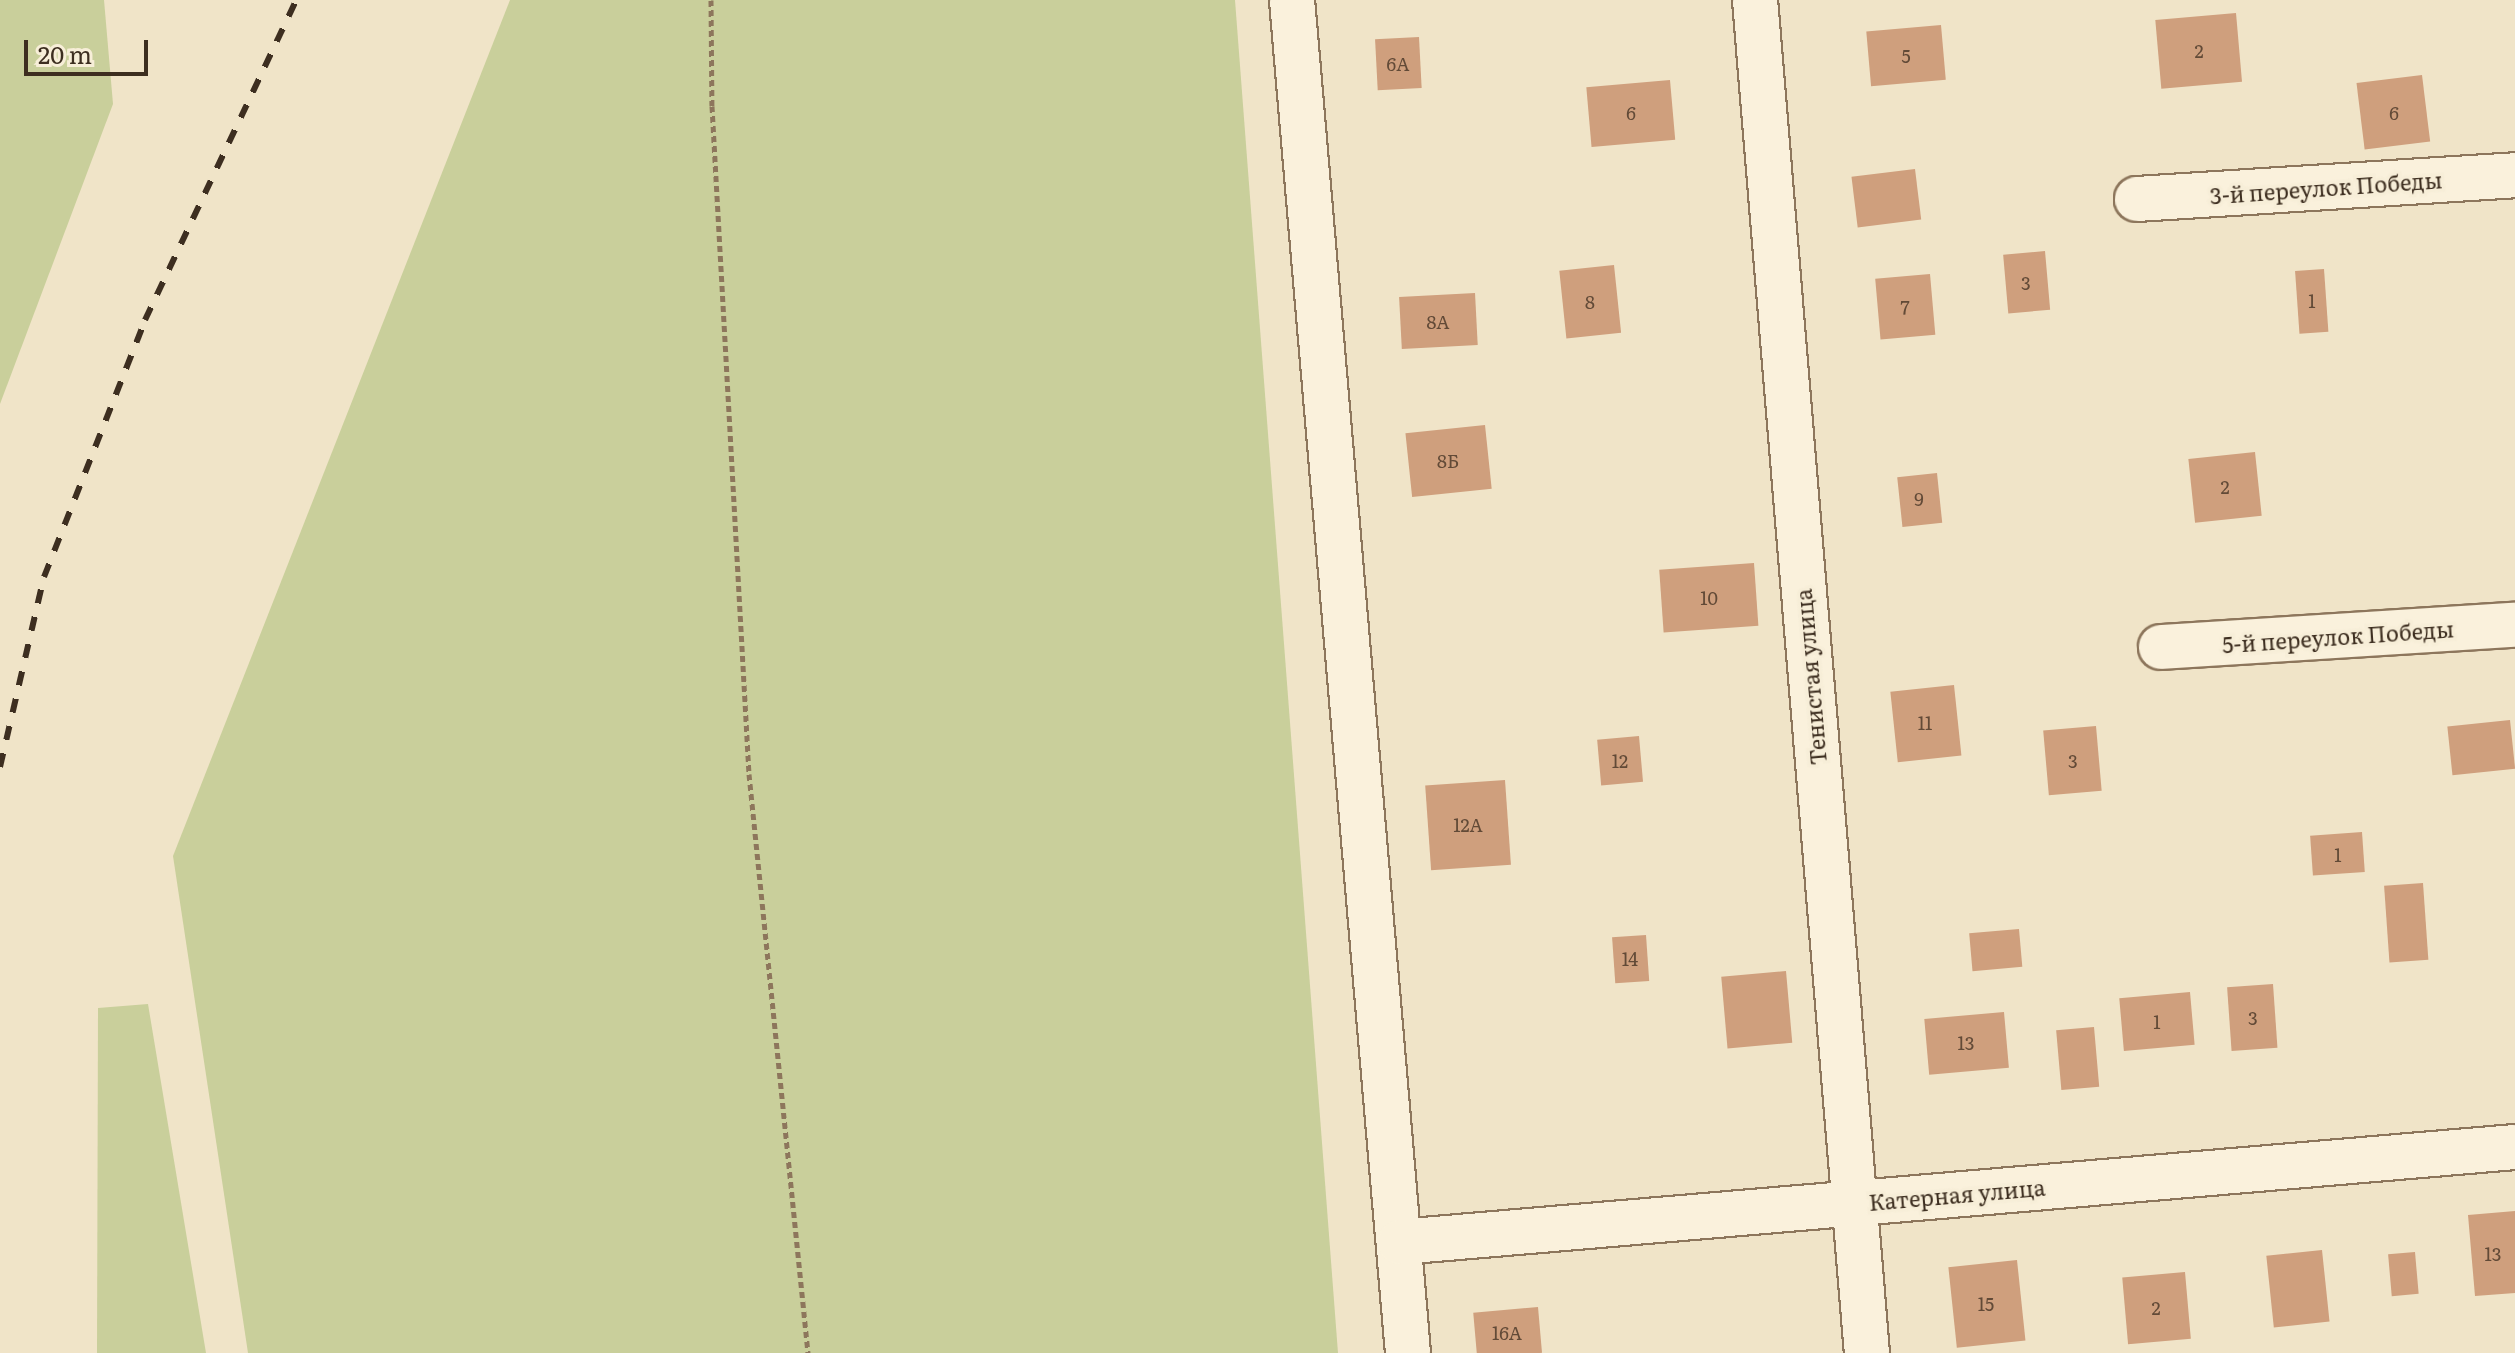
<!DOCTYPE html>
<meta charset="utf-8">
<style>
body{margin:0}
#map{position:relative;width:2515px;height:1353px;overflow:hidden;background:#f0e4c8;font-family:Literata,serif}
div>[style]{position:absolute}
.green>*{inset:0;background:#c9cf9b}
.building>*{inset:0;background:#cf9f7d;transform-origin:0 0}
.path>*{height:5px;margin-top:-2.5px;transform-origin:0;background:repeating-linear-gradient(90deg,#8d765c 0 6px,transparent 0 10px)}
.roads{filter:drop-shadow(2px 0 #8d765c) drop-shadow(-2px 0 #8d765c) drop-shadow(0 2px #8d765c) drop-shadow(0 -2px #8d765c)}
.minor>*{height:44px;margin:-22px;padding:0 22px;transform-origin:22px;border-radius:22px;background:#faf1dc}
.rail>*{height:6px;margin-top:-3px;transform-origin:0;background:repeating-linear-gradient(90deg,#3d2e20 0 14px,transparent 0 28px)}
span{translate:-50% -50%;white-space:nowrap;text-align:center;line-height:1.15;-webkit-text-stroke:7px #f7eed8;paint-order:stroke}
.number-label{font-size:18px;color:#624a37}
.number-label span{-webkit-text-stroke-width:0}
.street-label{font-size:22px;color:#3d2e20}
.scale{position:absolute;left:24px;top:40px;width:124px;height:36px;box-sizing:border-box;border:4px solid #3d2e20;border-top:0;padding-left:10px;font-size:24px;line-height:28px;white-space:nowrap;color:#3d2e20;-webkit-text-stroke:6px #f7eed8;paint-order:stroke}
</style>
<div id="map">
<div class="green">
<i style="clip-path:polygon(0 0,104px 0,113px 104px,0 404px)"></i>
<i style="clip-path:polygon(510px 0,1235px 0,1338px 1353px,248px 1353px,173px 856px)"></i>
<i style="clip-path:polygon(148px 1004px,206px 1353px,97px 1353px,98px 1008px)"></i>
</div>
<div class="building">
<i style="left:2236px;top:13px;width:69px;height:81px;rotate:85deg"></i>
<i style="left:1941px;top:25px;width:55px;height:75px;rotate:85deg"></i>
<i style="left:1419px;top:37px;width:51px;height:44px;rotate:87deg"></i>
<i style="left:2422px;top:75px;width:67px;height:66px;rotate:83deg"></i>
<i style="left:1670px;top:80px;width:60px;height:84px;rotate:85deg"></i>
<i style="left:1915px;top:169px;width:51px;height:64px;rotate:83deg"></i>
<i style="left:2045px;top:251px;width:59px;height:42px;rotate:85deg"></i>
<i style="left:1614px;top:265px;width:68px;height:55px;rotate:84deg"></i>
<i style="left:2324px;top:269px;width:63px;height:29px;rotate:86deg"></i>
<i style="left:1930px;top:274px;width:61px;height:55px;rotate:85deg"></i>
<i style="left:1475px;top:293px;width:52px;height:76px;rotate:87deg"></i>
<i style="left:1485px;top:425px;width:64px;height:80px;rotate:84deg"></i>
<i style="left:2255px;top:452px;width:64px;height:67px;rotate:84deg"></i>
<i style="left:1937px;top:473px;width:50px;height:40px;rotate:84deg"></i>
<i style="left:1754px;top:563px;width:63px;height:95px;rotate:86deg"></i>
<i style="left:1954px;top:685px;width:71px;height:64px;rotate:84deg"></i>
<i style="left:2510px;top:720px;width:49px;height:63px;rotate:84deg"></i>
<i style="left:2096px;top:726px;width:65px;height:53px;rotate:85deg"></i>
<i style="left:1639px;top:736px;width:46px;height:42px;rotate:85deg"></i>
<i style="left:1505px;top:780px;width:85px;height:80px;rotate:86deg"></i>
<i style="left:2362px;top:832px;width:40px;height:52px;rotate:86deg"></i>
<i style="left:2423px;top:883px;width:77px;height:39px;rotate:86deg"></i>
<i style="left:2019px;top:929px;width:38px;height:50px;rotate:85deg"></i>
<i style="left:1646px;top:935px;width:46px;height:34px;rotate:86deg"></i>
<i style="left:1786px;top:971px;width:72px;height:65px;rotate:85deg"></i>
<i style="left:2273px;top:984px;width:64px;height:46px;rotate:86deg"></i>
<i style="left:2190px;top:992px;width:53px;height:71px;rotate:85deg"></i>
<i style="left:2004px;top:1012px;width:56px;height:80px;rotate:85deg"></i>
<i style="left:2094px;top:1027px;width:60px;height:38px;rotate:85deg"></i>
<i style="clip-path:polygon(2515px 1211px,2515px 1293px,2475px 1296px,2468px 1215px)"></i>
<i style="left:2322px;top:1250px;width:72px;height:56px;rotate:84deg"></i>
<i style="left:2415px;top:1252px;width:42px;height:27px;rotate:85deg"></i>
<i style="left:2017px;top:1260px;width:81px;height:69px;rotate:84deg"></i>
<i style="left:2185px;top:1272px;width:67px;height:63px;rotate:85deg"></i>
<i style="left:1538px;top:1307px;width:46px;height:65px;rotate:85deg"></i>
</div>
<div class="path">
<i style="left:711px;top:0;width:106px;rotate:89.5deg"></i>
<i style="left:712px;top:106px;width:669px;rotate:86.83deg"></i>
<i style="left:749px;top:774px;width:582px;rotate:84.18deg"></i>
</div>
<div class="roads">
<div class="minor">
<i style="left:1292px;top:0;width:1358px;rotate:85.1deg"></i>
<i style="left:1755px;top:0;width:1358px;rotate:85.27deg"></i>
<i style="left:2137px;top:199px;width:379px;rotate:-3.6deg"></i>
<i style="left:2161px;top:647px;width:355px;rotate:-3.6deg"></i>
<i style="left:1400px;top:1242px;width:1119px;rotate:-4.87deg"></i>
</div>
</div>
<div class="rail">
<i style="left:0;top:767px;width:195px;rotate:-77deg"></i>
<i style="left:44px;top:577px;width:276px;rotate:-68.5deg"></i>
<i style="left:145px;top:320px;width:354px;rotate:-64.7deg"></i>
</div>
<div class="number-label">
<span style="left:2199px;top:51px">2</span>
<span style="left:1906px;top:56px">5</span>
<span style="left:1398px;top:64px">6А</span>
<span style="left:1631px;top:113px">6</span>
<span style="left:2394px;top:113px">6</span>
<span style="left:2026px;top:283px">3</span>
<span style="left:2312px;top:301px">1</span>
<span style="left:1590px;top:302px">8</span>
<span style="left:1905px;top:307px">7</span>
<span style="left:1438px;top:322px">8А</span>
<span style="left:1448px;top:461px">8Б</span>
<span style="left:2225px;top:487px">2</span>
<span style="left:1919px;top:499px">9</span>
<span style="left:1709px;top:598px">10</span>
<span style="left:1925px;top:723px">11</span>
<span style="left:1620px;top:761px">12</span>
<span style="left:2073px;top:761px">3</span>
<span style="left:1468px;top:825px">12А</span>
<span style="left:2338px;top:855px">1</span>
<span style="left:1630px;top:959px">14</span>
<span style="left:2253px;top:1018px">3</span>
<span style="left:2157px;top:1022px">1</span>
<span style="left:1966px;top:1043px">13</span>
<span style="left:2493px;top:1254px">13</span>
<span style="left:1986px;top:1304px">15</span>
<span style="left:2156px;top:1308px">2</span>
<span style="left:1507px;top:1333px">16А</span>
</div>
<div class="street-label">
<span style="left:2326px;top:187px;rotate:-4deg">3-й переулок Победы</span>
<span style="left:2338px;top:636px;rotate:-4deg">5-й переулок Победы</span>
<span style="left:1810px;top:677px;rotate:-95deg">Тенистая улица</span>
<span style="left:1957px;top:1194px;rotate:-5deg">Катерная улица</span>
</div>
<div class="scale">20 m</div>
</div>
